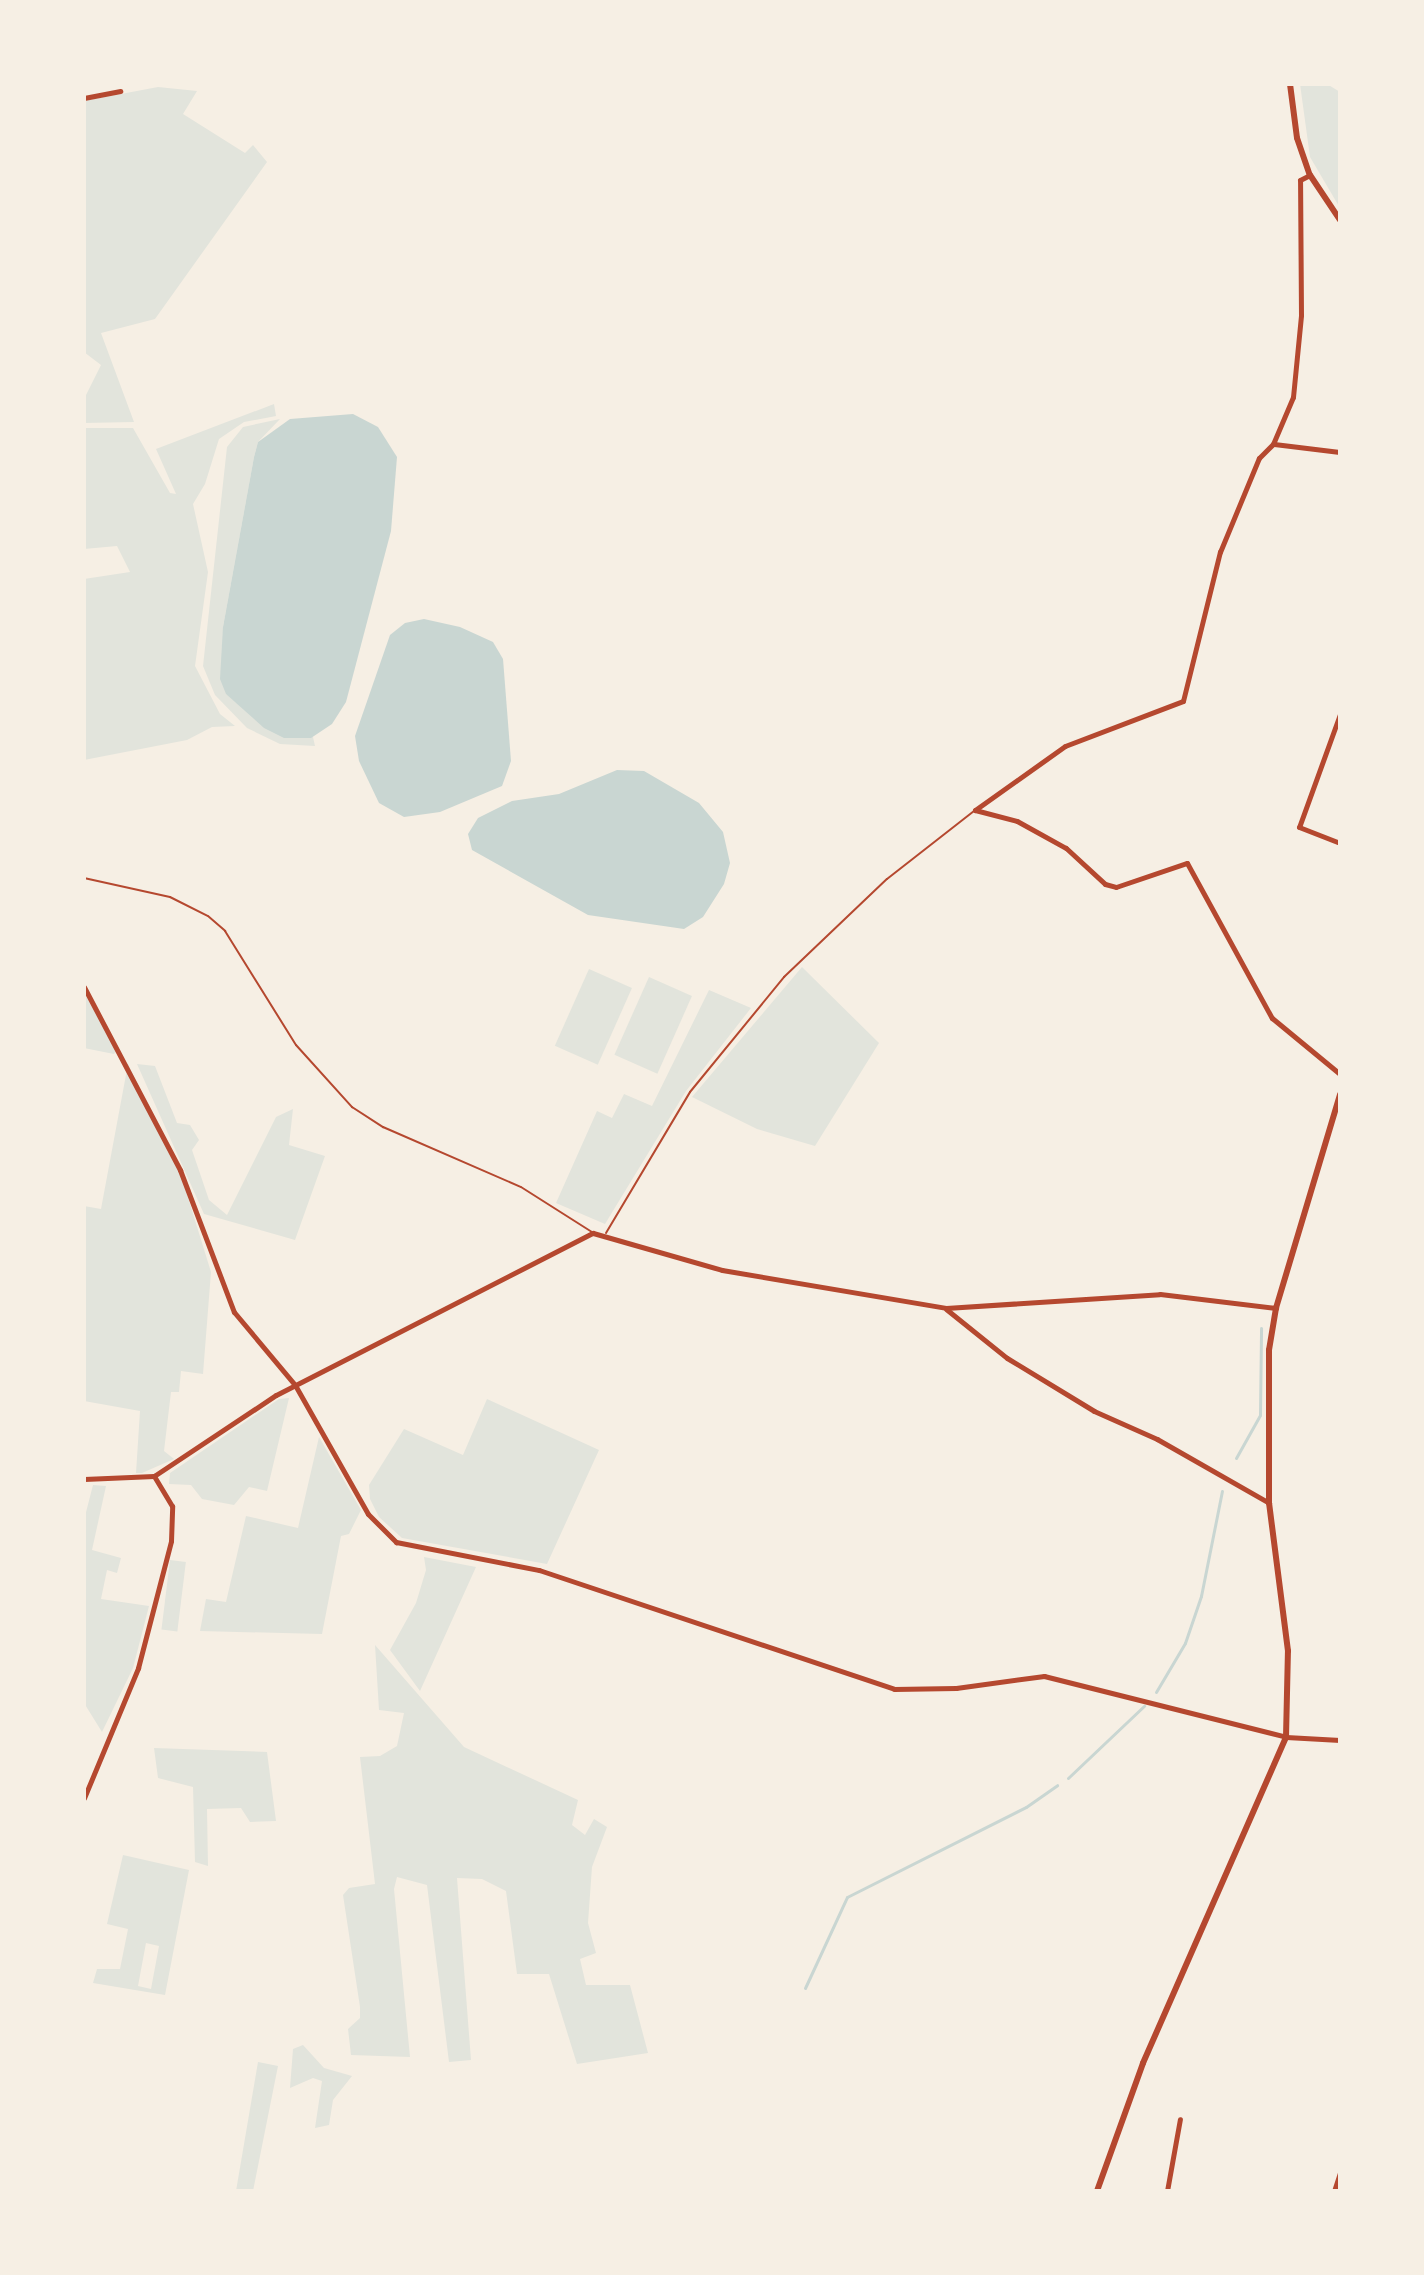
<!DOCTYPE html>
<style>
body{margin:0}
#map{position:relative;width:1424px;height:2275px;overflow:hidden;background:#f6efe4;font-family:"Playfair Display",serif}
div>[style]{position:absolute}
.green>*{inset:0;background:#e2e4dc;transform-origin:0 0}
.water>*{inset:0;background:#c9d6d2}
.stream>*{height:3px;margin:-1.5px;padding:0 1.5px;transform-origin:1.5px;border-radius:1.5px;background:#c9d6d2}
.service>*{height:2px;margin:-1px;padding:0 1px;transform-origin:1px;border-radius:1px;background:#b5482f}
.minor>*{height:5px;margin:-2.5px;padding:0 2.5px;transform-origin:2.5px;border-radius:2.5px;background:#b5482f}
.tertiary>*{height:6px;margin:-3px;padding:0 3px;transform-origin:3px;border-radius:3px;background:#b5482f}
span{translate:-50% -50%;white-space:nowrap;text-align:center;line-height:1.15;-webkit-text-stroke:8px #f6efe4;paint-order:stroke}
.frame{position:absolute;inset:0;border:86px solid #f6efe4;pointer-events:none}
</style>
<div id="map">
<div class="green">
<i style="clip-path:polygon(1300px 84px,1327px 84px,1340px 92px,1340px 208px,1310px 157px)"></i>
<i style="clip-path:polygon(158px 87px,197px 91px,183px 114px,245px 153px,253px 145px,267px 162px,155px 319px,101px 333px,134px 422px,84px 423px,84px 399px,101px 365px,84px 352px,84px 101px)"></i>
<i style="clip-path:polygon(274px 404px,276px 416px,244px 422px,219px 439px,205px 484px,193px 504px,208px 572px,195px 666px,220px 714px,235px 726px,212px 727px,187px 740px,84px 760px,84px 579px,130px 572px,117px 546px,84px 549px,84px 428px,133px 428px,170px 493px,176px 494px,156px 449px)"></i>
<i style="clip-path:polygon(280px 419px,258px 442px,254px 457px,223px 627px,226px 694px,313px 737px,315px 746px,280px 744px,247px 728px,215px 695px,203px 666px,227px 447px,243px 427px)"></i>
<i style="clip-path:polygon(802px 967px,879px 1043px,815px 1146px,757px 1129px,692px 1097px)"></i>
<i style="left:589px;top:969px;width:47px;height:84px;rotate:24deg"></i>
<i style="left:649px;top:977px;width:47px;height:85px;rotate:24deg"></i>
<i style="clip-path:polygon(709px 990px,751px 1008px,686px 1091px,605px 1224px,556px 1203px,597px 1111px,612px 1118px,624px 1094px,652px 1106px)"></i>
<i style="clip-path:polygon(84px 993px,117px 1050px,114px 1054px,84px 1048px)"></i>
<i style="clip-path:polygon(128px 1064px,181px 1175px,211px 1272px,203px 1374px,181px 1371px,179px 1392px,171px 1392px,164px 1451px,174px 1459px,142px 1473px,136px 1473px,140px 1411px,84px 1401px,84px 1206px,101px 1209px)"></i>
<i style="clip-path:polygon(137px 1064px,155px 1066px,177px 1123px,190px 1125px,199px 1140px,192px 1150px,209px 1200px,227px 1215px,276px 1117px,293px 1109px,289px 1145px,325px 1156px,295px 1240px,204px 1214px)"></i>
<i style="clip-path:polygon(289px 1398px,267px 1491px,249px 1487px,234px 1505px,202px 1499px,191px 1485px,169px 1484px,170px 1473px,279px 1399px)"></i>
<i style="clip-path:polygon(487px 1399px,599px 1450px,547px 1564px,402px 1538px,379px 1517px,370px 1499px,369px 1485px,404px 1429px,463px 1455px)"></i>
<i style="clip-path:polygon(319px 1437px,361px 1510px,349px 1534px,341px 1536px,322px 1634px,200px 1631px,206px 1599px,226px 1602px,246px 1516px,298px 1528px)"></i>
<i style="clip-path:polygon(93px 1485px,106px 1486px,92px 1550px,121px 1558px,117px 1573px,107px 1570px,101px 1599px,149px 1606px,133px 1668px,102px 1732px,84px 1703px,84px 1520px)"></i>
<i style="clip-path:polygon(424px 1557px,476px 1567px,420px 1691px,390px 1650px,416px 1603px,426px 1570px)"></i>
<i style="left:170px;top:1560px;width:16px;height:70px;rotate:7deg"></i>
<i style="clip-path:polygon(375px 1645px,464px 1747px,578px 1800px,572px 1825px,585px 1835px,594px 1819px,607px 1827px,592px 1867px,588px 1923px,596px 1953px,580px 1959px,586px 1985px,630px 1985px,648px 2053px,577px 2064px,549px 1974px,517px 1974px,506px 1891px,482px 1879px,457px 1878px,471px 2060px,449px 2062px,427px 1885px,397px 1877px,394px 1889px,410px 2057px,351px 2055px,348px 2029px,360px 2018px,360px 2007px,343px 1895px,349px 1888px,375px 1884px,360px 1757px,380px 1756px,397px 1746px,404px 1713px,379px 1710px)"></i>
<i style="clip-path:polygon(154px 1748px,267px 1752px,276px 1821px,250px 1822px,241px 1808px,207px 1809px,208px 1866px,195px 1862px,193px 1787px,158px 1778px)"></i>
<i style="clip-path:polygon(evenodd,123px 1855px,189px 1870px,165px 1995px,93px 1983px,97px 1969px,120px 1969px,128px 1929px,107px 1924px,123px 1855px,146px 1943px,159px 1946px,151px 1989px,138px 1986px,146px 1943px)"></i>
<i style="clip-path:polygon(303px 2045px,324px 2068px,352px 2076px,333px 2100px,329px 2125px,315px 2128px,322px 2081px,313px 2078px,290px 2088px,293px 2049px)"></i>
<i style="clip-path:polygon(258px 2062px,278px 2066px,253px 2191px,236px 2191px)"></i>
</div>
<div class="water">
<i style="clip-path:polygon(353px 414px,378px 427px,397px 457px,391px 531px,346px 702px,332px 724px,311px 738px,284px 738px,264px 728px,226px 694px,220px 679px,223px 627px,254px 457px,258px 442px,290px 419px)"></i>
<i style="clip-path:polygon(424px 619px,460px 627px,493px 642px,503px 659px,511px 761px,502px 786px,440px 812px,404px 817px,379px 803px,359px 761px,355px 736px,390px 635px,405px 623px)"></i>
<i style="clip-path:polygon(617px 770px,644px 771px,699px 803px,723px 832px,730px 863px,724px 884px,703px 917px,684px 929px,588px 915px,472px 850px,468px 834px,478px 818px,512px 801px,559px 794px)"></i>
</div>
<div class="stream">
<i style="left:1236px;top:1458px;width:49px;rotate:-60.8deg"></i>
<i style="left:1260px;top:1415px;width:87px;rotate:-89.3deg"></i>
<i style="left:1156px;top:1692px;width:57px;rotate:-59.4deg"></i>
<i style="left:1185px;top:1643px;width:50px;rotate:-71.2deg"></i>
<i style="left:1201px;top:1596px;width:107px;rotate:-78.7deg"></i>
<i style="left:1068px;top:1778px;width:105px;rotate:-43.5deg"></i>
<i style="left:805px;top:1988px;width:100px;rotate:-65.2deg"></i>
<i style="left:847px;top:1897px;width:200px;rotate:-26.7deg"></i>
<i style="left:1026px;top:1807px;width:38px;rotate:-35deg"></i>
</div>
<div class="service">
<i style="left:84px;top:878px;width:88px;rotate:12.5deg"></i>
<i style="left:170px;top:897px;width:42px;rotate:26.6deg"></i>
<i style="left:208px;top:916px;width:23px;rotate:41deg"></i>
<i style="left:225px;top:931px;width:134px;rotate:58.1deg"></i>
<i style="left:296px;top:1045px;width:84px;rotate:47.9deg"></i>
<i style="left:352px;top:1107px;width:37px;rotate:33deg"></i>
<i style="left:383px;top:1127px;width:150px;rotate:23.5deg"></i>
<i style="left:521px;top:1187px;width:84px;rotate:32.4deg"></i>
<i style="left:606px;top:1233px;width:164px;rotate:-59.2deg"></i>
<i style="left:690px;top:1092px;width:149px;rotate:-50.7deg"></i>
<i style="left:784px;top:977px;width:142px;rotate:-43.6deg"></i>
<i style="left:887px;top:879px;width:110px;rotate:-38deg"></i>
</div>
<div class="minor">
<i style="left:84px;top:98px;width:37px;rotate:-11deg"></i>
<i style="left:1274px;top:444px;width:66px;rotate:6.9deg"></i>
<i style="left:1340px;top:714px;width:120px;rotate:109.9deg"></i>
<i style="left:1299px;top:827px;width:44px;rotate:21.3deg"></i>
<i style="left:975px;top:810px;width:110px;rotate:-35.4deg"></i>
<i style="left:1065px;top:746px;width:126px;rotate:-20.9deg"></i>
<i style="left:1183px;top:701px;width:154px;rotate:-76.1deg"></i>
<i style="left:1220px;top:552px;width:102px;rotate:-67.5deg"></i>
<i style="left:1259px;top:458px;width:20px;rotate:-45deg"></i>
<i style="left:1273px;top:444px;width:51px;rotate:-66.9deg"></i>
<i style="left:1293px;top:397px;width:82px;rotate:-84.4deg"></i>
<i style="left:1301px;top:315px;width:135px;rotate:-90.4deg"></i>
<i style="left:1300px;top:180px;width:11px;rotate:-27deg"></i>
<i style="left:975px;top:810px;width:43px;rotate:14.7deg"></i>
<i style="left:1017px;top:821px;width:56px;rotate:28.9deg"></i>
<i style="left:1066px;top:848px;width:53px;rotate:42.7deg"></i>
<i style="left:1105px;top:884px;width:11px;rotate:15deg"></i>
<i style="left:1116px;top:887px;width:75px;rotate:-18.7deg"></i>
<i style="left:1187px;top:863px;width:177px;rotate:61.3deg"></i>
<i style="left:1272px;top:1018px;width:88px;rotate:39.5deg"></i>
<i style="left:84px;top:987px;width:207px;rotate:62.3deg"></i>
<i style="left:180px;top:1170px;width:152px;rotate:69.2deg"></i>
<i style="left:234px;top:1312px;width:95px;rotate:50.1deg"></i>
<i style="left:295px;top:1385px;width:148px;rotate:60.5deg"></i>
<i style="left:368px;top:1514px;width:40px;rotate:45deg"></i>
<i style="left:396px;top:1542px;width:146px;rotate:11.1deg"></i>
<i style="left:539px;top:1570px;width:374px;rotate:18.5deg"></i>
<i style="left:894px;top:1689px;width:62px;rotate:-0.9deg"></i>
<i style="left:956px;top:1688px;width:89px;rotate:-7.8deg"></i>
<i style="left:1044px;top:1676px;width:250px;rotate:14.1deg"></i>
<i style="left:1286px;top:1737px;width:54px;rotate:3.2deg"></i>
<i style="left:946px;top:1309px;width:78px;rotate:38.8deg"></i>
<i style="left:1007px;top:1358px;width:102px;rotate:31.3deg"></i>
<i style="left:1094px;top:1411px;width:69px;rotate:24deg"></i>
<i style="left:1157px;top:1439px;width:129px;rotate:29.7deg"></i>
<i style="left:84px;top:1479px;width:70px;rotate:-2.5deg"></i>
<i style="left:154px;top:1476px;width:146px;rotate:-33.6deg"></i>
<i style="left:276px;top:1395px;width:356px;rotate:-27.1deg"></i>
<i style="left:593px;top:1233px;width:134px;rotate:16deg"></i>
<i style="left:722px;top:1270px;width:227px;rotate:9.6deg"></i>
<i style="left:946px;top:1308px;width:214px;rotate:-3.7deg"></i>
<i style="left:1160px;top:1294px;width:117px;rotate:6.9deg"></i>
<i style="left:84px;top:1798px;width:141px;rotate:-67.4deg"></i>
<i style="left:138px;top:1668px;width:131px;rotate:-75.4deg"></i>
<i style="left:171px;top:1541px;width:35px;rotate:-88deg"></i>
<i style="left:172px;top:1506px;width:35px;rotate:-121deg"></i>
<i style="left:1167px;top:2191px;width:73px;rotate:-79.8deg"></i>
<i style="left:1334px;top:2191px;width:19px;rotate:-72deg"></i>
</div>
<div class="tertiary">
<i style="left:1290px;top:84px;width:54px;rotate:82.6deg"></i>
<i style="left:1297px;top:138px;width:39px;rotate:71deg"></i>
<i style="left:1310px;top:175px;width:54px;rotate:56.3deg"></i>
<i style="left:1097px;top:2191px;width:136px;rotate:-70.2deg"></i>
<i style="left:1143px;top:2063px;width:356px;rotate:-66.3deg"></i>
<i style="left:1286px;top:1737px;width:86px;rotate:-88.7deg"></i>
<i style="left:1288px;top:1651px;width:149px;rotate:-97.3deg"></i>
<i style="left:1269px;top:1503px;width:153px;rotate:-90deg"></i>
<i style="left:1269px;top:1350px;width:43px;rotate:-80.5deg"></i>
<i style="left:1276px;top:1308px;width:223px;rotate:-73.3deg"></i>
</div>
<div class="frame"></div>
</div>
